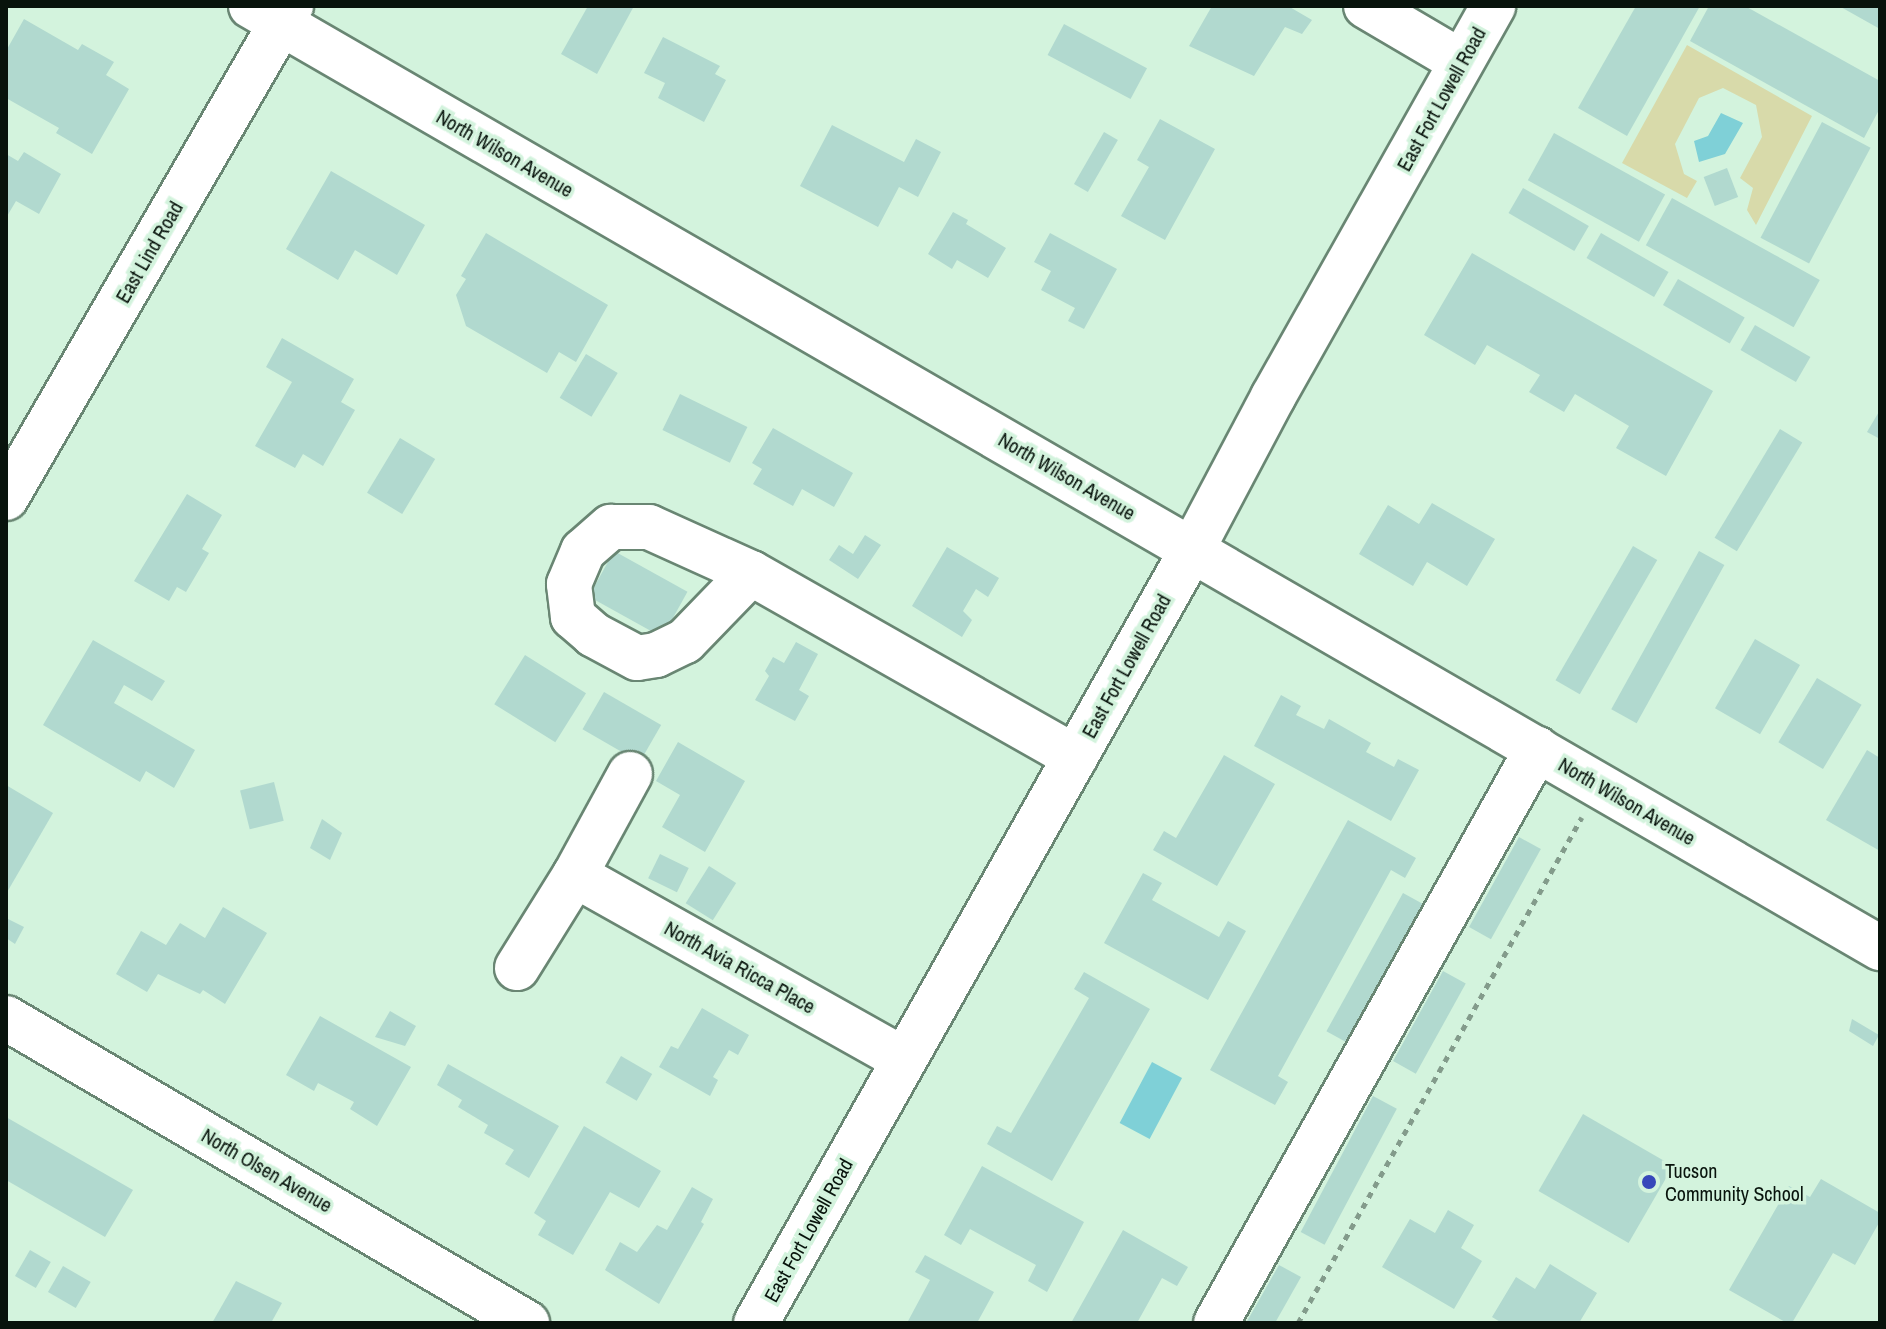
<!DOCTYPE html>
<style>
body{margin:0}
#map{position:relative;width:1886px;height:1329px;overflow:hidden;background:#d3f3dd;font-family:"Archivo Narrow",sans-serif}
div>[style]{position:absolute}
.green>*{inset:0;background:#d8daaa}
.water>*{inset:0;background:#7fd0d7;transform-origin:0 0}
.building>*{inset:0;background:#b1d9cf;transform-origin:0 0}
.path>*{height:5px;margin-top:-2.5px;transform-origin:0;background:repeating-linear-gradient(90deg,#839b8b 0 6px,transparent 0 12px)}
.roads{filter:drop-shadow(2px 0 #698673) drop-shadow(-2px 0 #698673) drop-shadow(0 2px #698673) drop-shadow(0 -2px #698673)}
.minor>*{height:44px;margin:-22px;padding:0 22px;transform-origin:22px;border-radius:22px;background:#fff}
.major>*{height:44px;margin:-22px;padding:0 22px;transform-origin:22px;border-radius:22px;background:#fff}
.dots>*{width:22px;height:22px;translate:-50% -50%;box-sizing:border-box;border:4px solid #d3f3dd;border-radius:50%}
span{translate:-50% -50%;white-space:nowrap;text-align:center;line-height:1.15;-webkit-text-stroke:7px #d3f3dd;paint-order:stroke}
.street-label{font-size:20px;color:#08130c}
.poi-label{font-size:20px;color:#08130c}
.left{translate:0 -50%;text-align:left}
.frame{position:absolute;inset:0;border:8px solid #08130c;pointer-events:none}
</style>
<div id="map">
<div class="green">
<i style="clip-path:polygon(1687px 45px,1812px 116px,1756px 225px,1747px 210px,1753px 188px,1740px 178px,1762px 137px,1756px 105px,1723px 88px,1699px 98px,1675px 144px,1684px 174px,1697px 181px,1687px 198px,1622px 163px)"></i>
</div>
<div class="water">
<i style="clip-path:polygon(1721px 113px,1743px 123px,1725px 154px,1699px 162px,1694px 141px,1708px 136px)"></i>
<i style="left:1152px;top:1062px;width:34px;height:69px;rotate:28deg"></i>
</div>
<div class="building">
<i style="clip-path:polygon(588px 6px,634px 6px,597px 74px,561px 54px)"></i>
<i style="clip-path:polygon(1212px 6px,1288px 6px,1312px 20px,1302px 34px,1285px 27px,1254px 76px,1189px 46px)"></i>
<i style="clip-path:polygon(1636px 6px,1700px 6px,1627px 136px,1578px 108px)"></i>
<i style="clip-path:polygon(1709px 6px,1745px 6px,1880px 81px,1880px 108px,1864px 138px,1690px 41px)"></i>
<i style="clip-path:polygon(1839px 6px,1880px 6px,1880px 29px)"></i>
<i style="clip-path:polygon(24px 19px,78px 50px,82px 44px,114px 62px,106px 75px,129px 89px,92px 154px,56px 133px,59px 128px,6px 98px,6px 51px)"></i>
<i style="left:1064px;top:24px;width:94px;height:35px;rotate:28deg"></i>
<i style="clip-path:polygon(663px 37px,720px 66px,715px 74px,726px 80px,704px 122px,658px 98px,665px 83px,644px 73px)"></i>
<i style="clip-path:polygon(1160px 119px,1215px 149px,1165px 240px,1121px 216px,1149px 167px,1137px 160px)"></i>
<i style="left:1822px;top:122px;width:55px;height:131px;rotate:28deg"></i>
<i style="clip-path:polygon(832px 125px,904px 162px,916px 139px,941px 152px,918px 197px,899px 187px,878px 227px,800px 186px)"></i>
<i style="left:1104px;top:132px;width:16px;height:60px;rotate:30deg"></i>
<i style="left:1554px;top:133px;width:127px;height:54px;rotate:29deg"></i>
<i style="clip-path:polygon(24px 152px,61px 174px,39px 214px,16px 201px,6px 218px,6px 154px,18px 161px)"></i>
<i style="left:1727px;top:168px;width:31px;height:25px;rotate:69deg"></i>
<i style="clip-path:polygon(331px 171px,425px 225px,397px 275px,355px 250px,338px 280px,286px 249px)"></i>
<i style="left:1523px;top:188px;width:76px;height:29px;rotate:30deg"></i>
<i style="left:1672px;top:198px;width:169px;height:54px;rotate:29deg"></i>
<i style="clip-path:polygon(953px 212px,968px 220px,966px 224px,1006px 248px,988px 278px,957px 260px,952px 269px,928px 254px)"></i>
<i style="clip-path:polygon(486px 233px,608px 305px,576px 362px,559px 352px,547px 373px,466px 326px,456px 295px,466px 279px,461px 276px)"></i>
<i style="clip-path:polygon(1050px 233px,1117px 269px,1084px 329px,1068px 321px,1075px 308px,1041px 290px,1051px 271px,1034px 262px)"></i>
<i style="left:1601px;top:233px;width:78px;height:29px;rotate:30deg"></i>
<i style="clip-path:polygon(1472px 253px,1713px 391px,1666px 476px,1616px 448px,1629px 426px,1575px 394px,1564px 412px,1529px 392px,1540px 375px,1487px 345px,1475px 365px,1424px 335px)"></i>
<i style="left:1678px;top:279px;width:77px;height:30px;rotate:30deg"></i>
<i style="left:1755px;top:325px;width:64px;height:29px;rotate:30deg"></i>
<i style="clip-path:polygon(282px 338px,354px 379px,341px 402px,355px 410px,323px 466px,303px 454px,295px 468px,255px 446px,292px 382px,266px 367px)"></i>
<i style="left:586px;top:354px;width:37px;height:51px;rotate:31deg"></i>
<i style="left:680px;top:394px;width:75px;height:40px;rotate:26deg"></i>
<i style="clip-path:polygon(1880px 410px,1880px 439px,1867px 432px)"></i>
<i style="clip-path:polygon(773px 428px,853px 473px,834px 507px,802px 489px,793px 506px,753px 484px,762px 469px,752px 463px)"></i>
<i style="left:1780px;top:429px;width:26px;height:127px;rotate:31deg"></i>
<i style="left:400px;top:438px;width:41px;height:64px;rotate:31deg"></i>
<i style="clip-path:polygon(187px 494px,222px 515px,202px 549px,209px 553px,186px 592px,177px 587px,169px 601px,134px 581px)"></i>
<i style="clip-path:polygon(1432px 503px,1495px 539px,1467px 586px,1427px 562px,1413px 586px,1359px 554px,1388px 505px,1419px 524px)"></i>
<i style="clip-path:polygon(865px 535px,881px 545px,858px 579px,829px 560px,839px 545px,853px 554px)"></i>
<i style="left:1633px;top:546px;width:28px;height:155px;rotate:30deg"></i>
<i style="clip-path:polygon(947px 547px,999px 578px,988px 597px,976px 589px,963px 611px,972px 620px,962px 637px,912px 606px)"></i>
<i style="left:614px;top:551px;width:84px;height:52px;rotate:29deg"></i>
<i style="left:1699px;top:551px;width:29px;height:181px;rotate:29deg"></i>
<i style="left:1755px;top:639px;width:52px;height:80px;rotate:30deg"></i>
<i style="clip-path:polygon(93px 640px,165px 681px,152px 701px,124px 685px,114px 703px,195px 750px,174px 788px,146px 771px,140px 782px,43px 725px)"></i>
<i style="clip-path:polygon(796px 642px,818px 654px,799px 690px,809px 696px,795px 721px,755px 700px,769px 676px,765px 671px,773px 657px,784px 663px)"></i>
<i style="left:525px;top:655px;width:72px;height:58px;rotate:32deg"></i>
<i style="left:1817px;top:678px;width:52px;height:75px;rotate:31deg"></i>
<i style="left:604px;top:692px;width:66px;height:43px;rotate:30deg"></i>
<i style="clip-path:polygon(1281px 695px,1301px 706px,1296px 715px,1324px 729px,1329px 719px,1371px 743px,1366px 752px,1394px 767px,1398px 759px,1419px 770px,1391px 821px,1254px 746px)"></i>
<i style="clip-path:polygon(678px 742px,745px 781px,705px 852px,662px 827px,680px 795px,656px 781px)"></i>
<i style="clip-path:polygon(1867px 750px,1880px 758px,1880px 851px,1826px 820px)"></i>
<i style="clip-path:polygon(1224px 755px,1275px 784px,1217px 886px,1153px 850px,1164px 831px,1176px 838px)"></i>
<i style="left:274px;top:782px;width:40px;height:35px;rotate:76deg"></i>
<i style="clip-path:polygon(6px 785px,53px 813px,6px 894px)"></i>
<i style="clip-path:polygon(322px 819px,342px 833px,330px 860px,310px 848px)"></i>
<i style="clip-path:polygon(1348px 820px,1416px 858px,1405px 878px,1391px 870px,1278px 1076px,1288px 1082px,1275px 1105px,1210px 1070px)"></i>
<i style="left:1519px;top:837px;width:25px;height:103px;rotate:29deg"></i>
<i style="left:660px;top:854px;width:32px;height:27px;rotate:26deg"></i>
<i style="left:709px;top:866px;width:32px;height:44px;rotate:32deg"></i>
<i style="clip-path:polygon(1143px 873px,1162px 883px,1152px 900px,1219px 937px,1228px 921px,1246px 931px,1208px 1000px,1104px 943px)"></i>
<i style="left:1403px;top:893px;width:25px;height:158px;rotate:29deg"></i>
<i style="clip-path:polygon(223px 907px,267px 933px,225px 1004px,203px 990px,200px 994px,158px 974px,147px 992px,116px 974px,141px 931px,166px 945px,180px 923px,205px 938px)"></i>
<i style="clip-path:polygon(6px 918px,24px 927px,15px 944px,6px 938px)"></i>
<i style="left:1443px;top:971px;width:26px;height:103px;rotate:29deg"></i>
<i style="clip-path:polygon(1084px 972px,1150px 1009px,1052px 1181px,987px 1144px,997px 1126px,1011px 1133px,1089px 998px,1074px 989px)"></i>
<i style="clip-path:polygon(702px 1008px,749px 1035px,738px 1055px,729px 1050px,713px 1077px,718px 1080px,710px 1096px,659px 1067px,671px 1046px,678px 1049px)"></i>
<i style="clip-path:polygon(390px 1011px,416px 1026px,405px 1046px,375px 1037px)"></i>
<i style="clip-path:polygon(320px 1016px,411px 1067px,377px 1126px,350px 1109px,354px 1102px,318px 1083px,314px 1091px,286px 1075px)"></i>
<i style="clip-path:polygon(1852px 1019px,1879px 1035px,1873px 1046px,1849px 1031px)"></i>
<i style="left:621px;top:1056px;width:36px;height:31px;rotate:30deg"></i>
<i style="clip-path:polygon(448px 1064px,559px 1126px,529px 1178px,505px 1164px,514px 1150px,484px 1133px,488px 1125px,458px 1107px,462px 1100px,437px 1085px)"></i>
<i style="left:1373px;top:1096px;width:27px;height:154px;rotate:28deg"></i>
<i style="left:1583px;top:1114px;width:104px;height:89px;rotate:30deg"></i>
<i style="clip-path:polygon(6px 1117px,133px 1190px,105px 1237px,6px 1180px)"></i>
<i style="clip-path:polygon(584px 1126px,661px 1171px,639px 1208px,610px 1192px,573px 1255px,538px 1235px,546px 1221px,534px 1213px)"></i>
<i style="clip-path:polygon(982px 1166px,1084px 1222px,1047px 1292px,1028px 1281px,1036px 1265px,970px 1229px,961px 1245px,944px 1235px)"></i>
<i style="clip-path:polygon(1821px 1179px,1880px 1213px,1880px 1221px,1855px 1265px,1833px 1253px,1792px 1323px,1787px 1323px,1729px 1290px,1789px 1186px,1810px 1197px)"></i>
<i style="clip-path:polygon(692px 1187px,713px 1199px,701px 1222px,704px 1224px,659px 1304px,605px 1270px,620px 1242px,637px 1252px,657px 1225px,667px 1230px)"></i>
<i style="clip-path:polygon(1448px 1210px,1474px 1225px,1461px 1248px,1482px 1261px,1454px 1309px,1382px 1267px,1410px 1219px,1435px 1233px)"></i>
<i style="clip-path:polygon(1123px 1230px,1188px 1267px,1177px 1286px,1162px 1278px,1137px 1323px,1071px 1323px)"></i>
<i style="left:30px;top:1250px;width:24px;height:30px;rotate:30deg"></i>
<i style="clip-path:polygon(925px 1255px,994px 1292px,977px 1323px,907px 1323px,930px 1280px,915px 1272px)"></i>
<i style="clip-path:polygon(1550px 1264px,1597px 1293px,1579px 1323px,1502px 1323px,1492px 1317px,1516px 1277px,1535px 1289px)"></i>
<i style="clip-path:polygon(1279px 1265px,1301px 1277px,1275px 1323px,1246px 1323px)"></i>
<i style="left:63px;top:1266px;width:32px;height:30px;rotate:30deg"></i>
<i style="clip-path:polygon(236px 1281px,282px 1303px,271px 1323px,212px 1323px)"></i>
</div>
<div class="path">
<i style="left:1298px;top:1323px;width:580px;rotate:-60.7deg"></i>
</div>
<div class="roads">
<div class="minor">
<i style="left:251px;top:6px;width:1882px;rotate:30.04deg"></i>
<i style="left:1366px;top:6px;width:110px;rotate:30.5deg"></i>
<i style="left:6px;top:498px;width:569px;rotate:-59.92deg"></i>
<i style="left:751px;top:573px;width:95px;rotate:134.1deg"></i>
<i style="left:685px;top:641px;width:32px;rotate:154deg"></i>
<i style="left:656px;top:655px;width:19px;rotate:171deg"></i>
<i style="left:637px;top:658px;width:49px;rotate:-151.9deg"></i>
<i style="left:594px;top:635px;width:28px;rotate:-139deg"></i>
<i style="left:573px;top:617px;width:33px;rotate:-97deg"></i>
<i style="left:569px;top:584px;width:36px;rotate:-67deg"></i>
<i style="left:583px;top:551px;width:37px;rotate:-41deg"></i>
<i style="left:611px;top:527px;width:38px"></i>
<i style="left:649px;top:527px;width:112px;rotate:24.3deg"></i>
<i style="left:751px;top:573px;width:373px;rotate:29.6deg"></i>
<i style="left:575px;top:875px;width:377px;rotate:29.3deg"></i>
<i style="left:517px;top:968px;width:110px;rotate:-58.1deg"></i>
<i style="left:575px;top:875px;width:115px;rotate:-61.4deg"></i>
<i style="left:6px;top:1018px;width:604px;rotate:30.35deg"></i>
<i style="left:1216px;top:1323px;width:658px;rotate:-60.78deg"></i>
</div>
<div class="major">
<i style="left:756px;top:1323px;width:890px;rotate:-60.58deg"></i>
<i style="left:1193px;top:548px;width:171px;rotate:-62.1deg"></i>
<i style="left:1273px;top:397px;width:449px;rotate:-60.6deg"></i>
</div>
</div>
<div class="dots">
<i style="left:1649px;top:1182px;background:#3747ba"></i>
</div>
<div class="street-label">
<span style="left:1441px;top:99px;rotate:-61deg">East Fort Lowell Road</span>
<span style="left:505px;top:153px;rotate:30deg">North Wilson Avenue</span>
<span style="left:149px;top:252px;rotate:-60deg">East Lind Road</span>
<span style="left:1067px;top:476px;rotate:30deg">North Wilson Avenue</span>
<span style="left:1126px;top:666px;rotate:-61deg">East Fort Lowell Road</span>
<span style="left:1627px;top:801px;rotate:30deg">North Wilson Avenue</span>
<span style="left:740px;top:967px;rotate:29deg">North Avia Ricca Place</span>
<span style="left:267px;top:1170px;rotate:30deg">North Olsen Avenue</span>
<span style="left:808px;top:1230px;rotate:-61deg">East Fort Lowell Road</span>
</div>
<div class="poi-label">
<span class="left" style="left:1665px;top:1182px">Tucson<br>Community School</span>
</div>
<div class="frame"></div>
</div>
